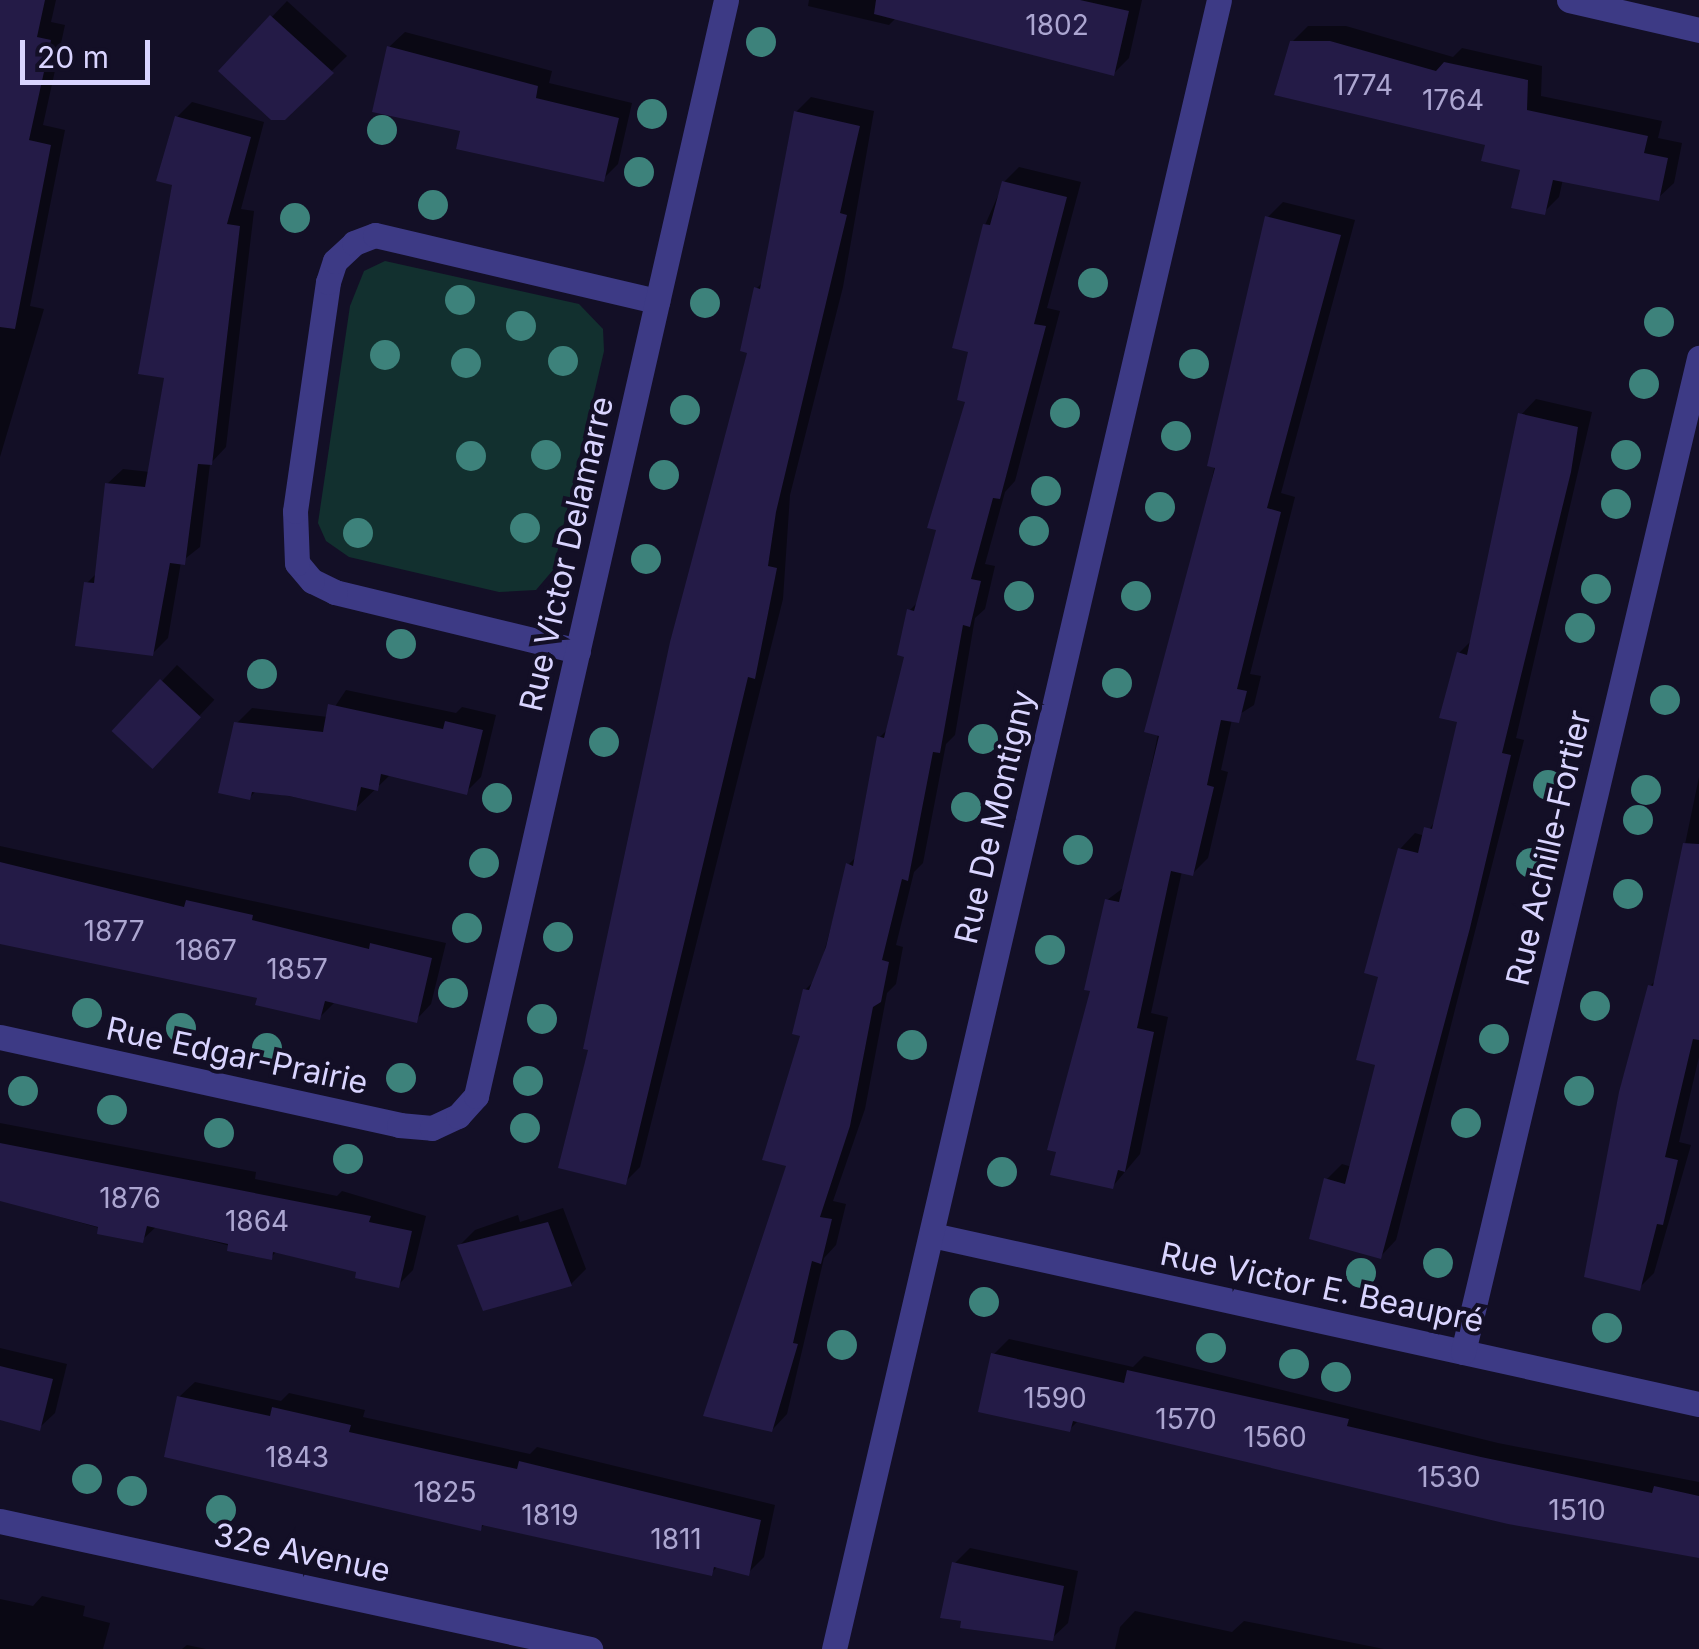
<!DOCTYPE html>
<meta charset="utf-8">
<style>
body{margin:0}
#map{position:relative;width:1699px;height:1649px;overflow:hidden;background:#130f26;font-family:Inter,sans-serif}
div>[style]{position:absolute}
.green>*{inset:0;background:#12302f}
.shadow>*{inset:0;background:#0007;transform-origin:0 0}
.building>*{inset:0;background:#241b47;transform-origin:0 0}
.minor>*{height:25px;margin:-12.5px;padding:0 12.5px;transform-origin:12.5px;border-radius:12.5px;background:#3d3a85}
.tertiary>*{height:25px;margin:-12.5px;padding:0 12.5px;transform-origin:12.5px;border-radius:12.5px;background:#3d3a85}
.trees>*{width:30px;height:30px;margin:-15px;border-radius:50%;background:#3d827b}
span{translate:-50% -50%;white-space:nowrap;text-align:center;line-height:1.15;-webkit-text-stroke:8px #130f26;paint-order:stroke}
.number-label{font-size:28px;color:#aca6d1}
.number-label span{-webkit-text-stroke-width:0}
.street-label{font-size:32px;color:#d9d4ff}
.scale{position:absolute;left:20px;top:40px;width:130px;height:45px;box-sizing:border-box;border:5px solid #d9d4ff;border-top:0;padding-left:12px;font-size:30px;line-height:35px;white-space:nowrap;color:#d9d4ff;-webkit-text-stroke:8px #130f26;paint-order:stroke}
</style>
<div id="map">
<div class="green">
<i style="clip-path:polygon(385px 261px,579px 304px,603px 329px,604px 351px,553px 570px,536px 590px,499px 592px,349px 557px,326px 541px,318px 523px,350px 306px,364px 271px)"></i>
</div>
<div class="shadow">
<i style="clip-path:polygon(0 0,56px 0,51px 22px,65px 25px,43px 125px,65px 130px,30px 306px,44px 309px,0 457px)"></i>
<i style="clip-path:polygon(809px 0,1142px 0,1129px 58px,1114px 73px,897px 17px,889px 25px,808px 6px)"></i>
<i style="clip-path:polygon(287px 1px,347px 56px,284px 118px,221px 71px)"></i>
<i style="clip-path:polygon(1308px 26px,1346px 26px,1453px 57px,1462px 48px,1542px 66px,1541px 96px,1662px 121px,1658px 138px,1682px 143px,1674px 183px,1658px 198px,1563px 179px,1559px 197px,1544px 212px,1523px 168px,1488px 143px,1292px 42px)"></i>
<i style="clip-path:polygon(405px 32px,552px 71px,549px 83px,632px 103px,618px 164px,603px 179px,463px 129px,389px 47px)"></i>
<i style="clip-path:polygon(811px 97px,874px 111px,843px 287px,790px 495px,783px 599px,640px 1167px,625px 1182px,592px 1048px,750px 351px,756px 289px,764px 281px,796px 112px)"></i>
<i style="clip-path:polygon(192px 102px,264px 122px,241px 209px,254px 211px,226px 447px,210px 464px,200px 547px,181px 562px,168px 638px,152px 654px,87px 583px,98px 572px,107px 484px,123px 469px,150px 472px,167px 376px,177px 117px)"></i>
<i style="clip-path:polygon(1019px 167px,1081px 182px,1047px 308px,1060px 311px,1015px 481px,1005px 492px,985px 564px,995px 566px,985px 609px,975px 618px,955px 735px,946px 744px,923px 863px,914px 872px,896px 945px,903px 947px,896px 984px,887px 993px,865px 1109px,833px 1201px,846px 1204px,836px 1245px,824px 1258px,787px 1414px,772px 1430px,805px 990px,817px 978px,848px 865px,858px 855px,880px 737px,888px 729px,907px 655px,910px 610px,920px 600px,969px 400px,985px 225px,1004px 182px)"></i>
<i style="clip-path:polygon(1283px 202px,1355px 220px,1281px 493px,1295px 497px,1250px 674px,1261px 676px,1254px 705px,1232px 719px,1221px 770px,1228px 772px,1208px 858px,1192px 874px,1182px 871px,1151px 1013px,1168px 1017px,1140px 1154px,1113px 1186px,1093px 990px,1107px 900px,1126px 886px,1267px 218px)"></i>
<i style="clip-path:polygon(1536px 399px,1592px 412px,1516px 738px,1524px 740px,1396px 1240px,1381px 1256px,1326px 1180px,1342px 1164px,1352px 1167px,1378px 1063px,1381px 975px,1400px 849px,1415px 833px,1425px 836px,1437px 818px,1460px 721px,1459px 653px,1473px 639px,1521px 415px)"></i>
<i style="left:177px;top:665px;width:51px;height:89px;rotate:43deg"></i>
<i style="clip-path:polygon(346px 690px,456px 713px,462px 707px,496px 715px,481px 777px,466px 792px,391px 774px,355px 809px,257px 790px,249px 798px,236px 724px,252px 708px,328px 717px)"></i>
<i style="clip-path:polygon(1699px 777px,1699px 1057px,1679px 1142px,1691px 1145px,1654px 1273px,1639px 1288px,1650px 986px,1657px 979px)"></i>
<i style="clip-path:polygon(0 846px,446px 943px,431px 1004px,416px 1020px,336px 1001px,319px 1018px,260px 996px,0 941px)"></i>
<i style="clip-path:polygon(0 1123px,256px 1172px,255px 1179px,337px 1196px,342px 1191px,426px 1216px,413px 1270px,398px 1285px,359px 1270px,277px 1251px,271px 1257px,157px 1226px,142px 1240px,0 1200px)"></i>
<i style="clip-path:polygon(563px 1208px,586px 1269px,571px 1284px,460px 1245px,475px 1230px,518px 1215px,520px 1222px)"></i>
<i style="clip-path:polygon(1009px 1339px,1133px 1367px,1144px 1356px,1498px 1443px,1699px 1482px,1699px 1557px,1079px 1420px,1069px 1430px,993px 1355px)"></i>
<i style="clip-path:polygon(0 1348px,67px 1364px,55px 1413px,39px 1428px,0 1418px)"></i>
<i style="clip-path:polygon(195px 1382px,281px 1401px,289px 1393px,365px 1410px,363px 1417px,530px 1454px,537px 1447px,775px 1505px,764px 1557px,748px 1573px,719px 1565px,711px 1573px,486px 1523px,480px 1529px,179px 1397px)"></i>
<i style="clip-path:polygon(970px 1548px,1078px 1571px,1068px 1623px,1052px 1638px,954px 1564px)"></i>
<i style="clip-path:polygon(42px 1596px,85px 1606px,83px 1616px,110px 1623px,103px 1649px,0 1649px,0 1599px,33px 1606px)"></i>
<i style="clip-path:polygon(1135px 1611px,1232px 1632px,1244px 1621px,1384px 1649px,1115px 1649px,1120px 1627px)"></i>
<i style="clip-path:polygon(187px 1645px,206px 1649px,182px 1649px)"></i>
</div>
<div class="building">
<i style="clip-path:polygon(0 0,45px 0,37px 37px,51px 40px,29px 140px,51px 145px,15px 329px,0 327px)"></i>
<i style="clip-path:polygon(876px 0,1080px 0,1129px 11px,1114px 76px,874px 14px)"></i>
<i style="clip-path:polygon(270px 15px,334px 73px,285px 120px,271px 120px,218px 71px)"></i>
<i style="clip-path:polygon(1290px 41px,1330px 41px,1436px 71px,1444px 62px,1528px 80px,1527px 110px,1648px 136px,1644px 153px,1668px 158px,1659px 201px,1553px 180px,1545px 215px,1511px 208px,1520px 170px,1481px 161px,1485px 145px,1274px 95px)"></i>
<i style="clip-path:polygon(387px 46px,538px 86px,536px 98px,619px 118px,604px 182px,456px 149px,460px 131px,372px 112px)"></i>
<i style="clip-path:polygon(794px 111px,860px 126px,840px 213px,847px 215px,776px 512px,768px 566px,777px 568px,755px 679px,748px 677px,626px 1185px,558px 1168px,588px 1050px,583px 1049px,670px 642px,747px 353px,740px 351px,754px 287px,760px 289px)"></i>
<i style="clip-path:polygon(175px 116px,251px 137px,227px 224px,240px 226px,212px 465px,198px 464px,185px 565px,170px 563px,153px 656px,75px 646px,84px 582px,94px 583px,105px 483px,145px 487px,164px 378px,138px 374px,172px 185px,156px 181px)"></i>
<i style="clip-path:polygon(1002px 181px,1067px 197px,1034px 324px,1046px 326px,1000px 499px,993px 498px,971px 579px,981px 581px,970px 627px,963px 625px,940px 753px,933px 752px,908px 881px,902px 879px,882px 960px,889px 962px,881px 1002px,873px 1007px,850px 1126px,820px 1217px,832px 1219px,821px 1264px,812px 1261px,793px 1343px,798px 1344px,772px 1432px,703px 1416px,786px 1166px,762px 1160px,800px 1036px,792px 1034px,803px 989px,809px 990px,826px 947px,846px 863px,853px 866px,877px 736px,884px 738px,904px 657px,897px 655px,907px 609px,914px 611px,936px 530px,927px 528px,965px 402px,957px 400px,968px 352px,952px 348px,983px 224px,990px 225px)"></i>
<i style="clip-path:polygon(1265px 216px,1341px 235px,1267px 508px,1281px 512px,1237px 689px,1247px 691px,1239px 723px,1221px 720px,1207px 785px,1214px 787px,1193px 876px,1171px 871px,1137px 1028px,1154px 1032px,1125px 1172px,1118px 1170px,1113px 1189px,1050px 1175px,1056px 1152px,1047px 1150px,1090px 991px,1084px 990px,1105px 899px,1119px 902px,1159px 736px,1144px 732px,1215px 468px,1207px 466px)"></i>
<i style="clip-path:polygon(1518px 413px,1578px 427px,1571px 472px,1502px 753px,1511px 755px,1470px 928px,1381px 1259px,1309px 1239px,1324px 1178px,1345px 1184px,1375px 1065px,1356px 1060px,1378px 977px,1364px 973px,1398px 848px,1418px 853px,1424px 827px,1432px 829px,1457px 722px,1439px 718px,1457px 652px,1467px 655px)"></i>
<i style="left:160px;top:679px;width:56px;height:71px;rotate:43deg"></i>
<i style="clip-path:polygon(328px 704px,443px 729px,445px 721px,483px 730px,467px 795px,381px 774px,378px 791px,361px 787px,356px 811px,289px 796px,252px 792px,250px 800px,218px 793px,234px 722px,323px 732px)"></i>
<i style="clip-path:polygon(1683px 843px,1699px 844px,1699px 1040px,1693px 1039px,1665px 1157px,1678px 1160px,1663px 1225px,1657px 1224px,1640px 1291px,1584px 1277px,1619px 1092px,1648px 985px,1653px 986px)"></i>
<i style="clip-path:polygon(0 862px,184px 907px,186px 900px,253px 915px,252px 920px,369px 949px,370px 943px,432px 958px,417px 1023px,325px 1001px,320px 1020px,255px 1005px,257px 998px,0 944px)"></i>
<i style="clip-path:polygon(0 1143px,371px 1216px,369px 1222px,412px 1231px,399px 1288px,355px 1278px,356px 1272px,273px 1252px,272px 1260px,227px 1251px,228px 1244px,147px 1226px,143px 1243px,97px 1234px,98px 1227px,0 1201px)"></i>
<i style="clip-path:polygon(548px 1222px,572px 1286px,483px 1311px,457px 1245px)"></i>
<i style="clip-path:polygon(991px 1353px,1124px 1383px,1127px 1370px,1349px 1419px,1347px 1426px,1481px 1457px,1652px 1493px,1654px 1486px,1699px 1496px,1699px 1558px,1508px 1524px,1073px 1421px,1070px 1432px,978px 1412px)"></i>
<i style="clip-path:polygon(0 1366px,53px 1379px,40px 1431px,0 1420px)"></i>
<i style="clip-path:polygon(177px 1396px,270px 1416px,272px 1407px,351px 1425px,349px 1432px,517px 1469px,519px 1461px,761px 1520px,749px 1576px,714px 1567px,712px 1576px,482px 1525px,481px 1531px,164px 1457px)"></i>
<i style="clip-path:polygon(952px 1562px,1064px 1586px,1053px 1641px,960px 1628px,961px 1621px,940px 1618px)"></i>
</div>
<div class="minor">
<i style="left:1569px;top:0;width:133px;rotate:13deg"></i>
<i style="left:578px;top:651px;width:250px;rotate:-166.4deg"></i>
<i style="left:335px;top:592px;width:25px;rotate:-154deg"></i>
<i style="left:312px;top:581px;width:23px;rotate:-130deg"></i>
<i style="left:297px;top:563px;width:52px;rotate:-92.2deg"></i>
<i style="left:295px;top:511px;width:231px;rotate:-81.8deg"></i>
<i style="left:328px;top:282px;width:22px;rotate:-72deg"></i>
<i style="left:335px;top:261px;width:26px;rotate:-43deg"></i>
<i style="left:354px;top:243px;width:22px;rotate:-21deg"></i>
<i style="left:375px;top:235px;width:290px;rotate:13.2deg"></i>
<i style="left:0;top:1037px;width:409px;rotate:12.4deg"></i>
<i style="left:399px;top:1125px;width:33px;rotate:5deg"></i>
<i style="left:432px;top:1128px;width:29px;rotate:-25deg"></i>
<i style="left:458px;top:1116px;width:27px;rotate:-48deg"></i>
<i style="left:476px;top:1096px;width:1124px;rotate:-77.15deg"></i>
<i style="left:932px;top:1235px;width:785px;rotate:12.43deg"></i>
<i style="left:1463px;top:1352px;width:1022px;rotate:-76.64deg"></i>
<i style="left:834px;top:1649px;width:1693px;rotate:-76.86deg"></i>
</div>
<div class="tertiary">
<i style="left:0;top:1521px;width:604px;rotate:12.24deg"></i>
</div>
<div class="trees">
<i style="left:761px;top:42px"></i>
<i style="left:652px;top:114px"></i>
<i style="left:382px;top:130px"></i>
<i style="left:639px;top:172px"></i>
<i style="left:433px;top:205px"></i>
<i style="left:295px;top:218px"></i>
<i style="left:1093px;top:283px"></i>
<i style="left:460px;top:300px"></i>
<i style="left:705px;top:303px"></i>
<i style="left:1659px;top:322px"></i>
<i style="left:521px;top:326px"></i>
<i style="left:385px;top:355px"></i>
<i style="left:563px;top:361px"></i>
<i style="left:466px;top:363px"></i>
<i style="left:1194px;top:364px"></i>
<i style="left:1644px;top:384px"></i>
<i style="left:685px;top:410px"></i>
<i style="left:1065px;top:413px"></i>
<i style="left:1176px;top:436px"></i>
<i style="left:546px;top:455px"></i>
<i style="left:1626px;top:455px"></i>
<i style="left:471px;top:456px"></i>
<i style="left:664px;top:475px"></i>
<i style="left:1046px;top:491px"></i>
<i style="left:1616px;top:504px"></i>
<i style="left:1160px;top:507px"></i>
<i style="left:525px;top:528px"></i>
<i style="left:1034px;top:531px"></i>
<i style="left:358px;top:533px"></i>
<i style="left:646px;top:559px"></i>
<i style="left:1596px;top:589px"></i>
<i style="left:1019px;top:596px"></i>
<i style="left:1136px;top:596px"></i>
<i style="left:1580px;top:628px"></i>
<i style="left:401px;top:644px"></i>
<i style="left:262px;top:674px"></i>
<i style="left:1117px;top:683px"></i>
<i style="left:1665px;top:700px"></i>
<i style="left:983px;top:739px"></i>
<i style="left:604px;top:742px"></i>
<i style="left:1548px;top:785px"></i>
<i style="left:1646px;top:790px"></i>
<i style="left:497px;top:798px"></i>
<i style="left:966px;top:807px"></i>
<i style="left:1638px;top:820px"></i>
<i style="left:1078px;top:850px"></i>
<i style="left:484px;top:863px"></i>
<i style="left:1531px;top:863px"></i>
<i style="left:1628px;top:894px"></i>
<i style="left:467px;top:928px"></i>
<i style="left:558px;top:937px"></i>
<i style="left:1050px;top:950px"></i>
<i style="left:453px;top:993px"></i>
<i style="left:1595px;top:1006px"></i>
<i style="left:87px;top:1013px"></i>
<i style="left:542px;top:1019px"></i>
<i style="left:181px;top:1028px"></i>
<i style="left:1494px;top:1039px"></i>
<i style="left:912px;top:1045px"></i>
<i style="left:267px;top:1048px"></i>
<i style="left:401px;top:1078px"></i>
<i style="left:528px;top:1081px"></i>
<i style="left:23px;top:1091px"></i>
<i style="left:1579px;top:1091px"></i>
<i style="left:112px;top:1110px"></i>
<i style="left:1466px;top:1123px"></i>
<i style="left:525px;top:1128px"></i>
<i style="left:219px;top:1133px"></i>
<i style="left:348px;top:1159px"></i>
<i style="left:1002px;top:1172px"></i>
<i style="left:1438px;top:1263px"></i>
<i style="left:1361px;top:1273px"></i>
<i style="left:984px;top:1302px"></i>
<i style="left:1607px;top:1328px"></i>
<i style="left:842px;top:1345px"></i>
<i style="left:1211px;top:1348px"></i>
<i style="left:1294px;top:1364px"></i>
<i style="left:1336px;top:1377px"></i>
<i style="left:87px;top:1479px"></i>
<i style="left:132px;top:1491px"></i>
<i style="left:221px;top:1510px"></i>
</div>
<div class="number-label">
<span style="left:1057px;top:25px">1802</span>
<span style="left:1363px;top:85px">1774</span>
<span style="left:1453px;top:100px">1764</span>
<span style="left:114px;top:931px">1877</span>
<span style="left:206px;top:950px">1867</span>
<span style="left:297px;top:969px">1857</span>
<span style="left:130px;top:1198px">1876</span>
<span style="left:257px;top:1221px">1864</span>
<span style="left:1055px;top:1398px">1590</span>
<span style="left:1186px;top:1419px">1570</span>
<span style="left:1275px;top:1437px">1560</span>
<span style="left:297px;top:1457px">1843</span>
<span style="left:1449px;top:1477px">1530</span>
<span style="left:445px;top:1492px">1825</span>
<span style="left:1577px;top:1510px">1510</span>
<span style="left:550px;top:1515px">1819</span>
<span style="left:676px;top:1539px">1811</span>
</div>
<div class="street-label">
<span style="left:567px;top:554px;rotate:-77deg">Rue Victor Delamarre</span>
<span style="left:995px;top:817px;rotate:-77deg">Rue De Montigny</span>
<span style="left:1549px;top:848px;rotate:-77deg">Rue Achille-Fortier</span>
<span style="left:237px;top:1056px;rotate:12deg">Rue Edgar-Prairie</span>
<span style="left:1322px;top:1288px;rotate:12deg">Rue Victor E. Beaupré</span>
<span style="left:302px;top:1553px;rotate:12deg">32e Avenue</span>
</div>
<div class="scale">20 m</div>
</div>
